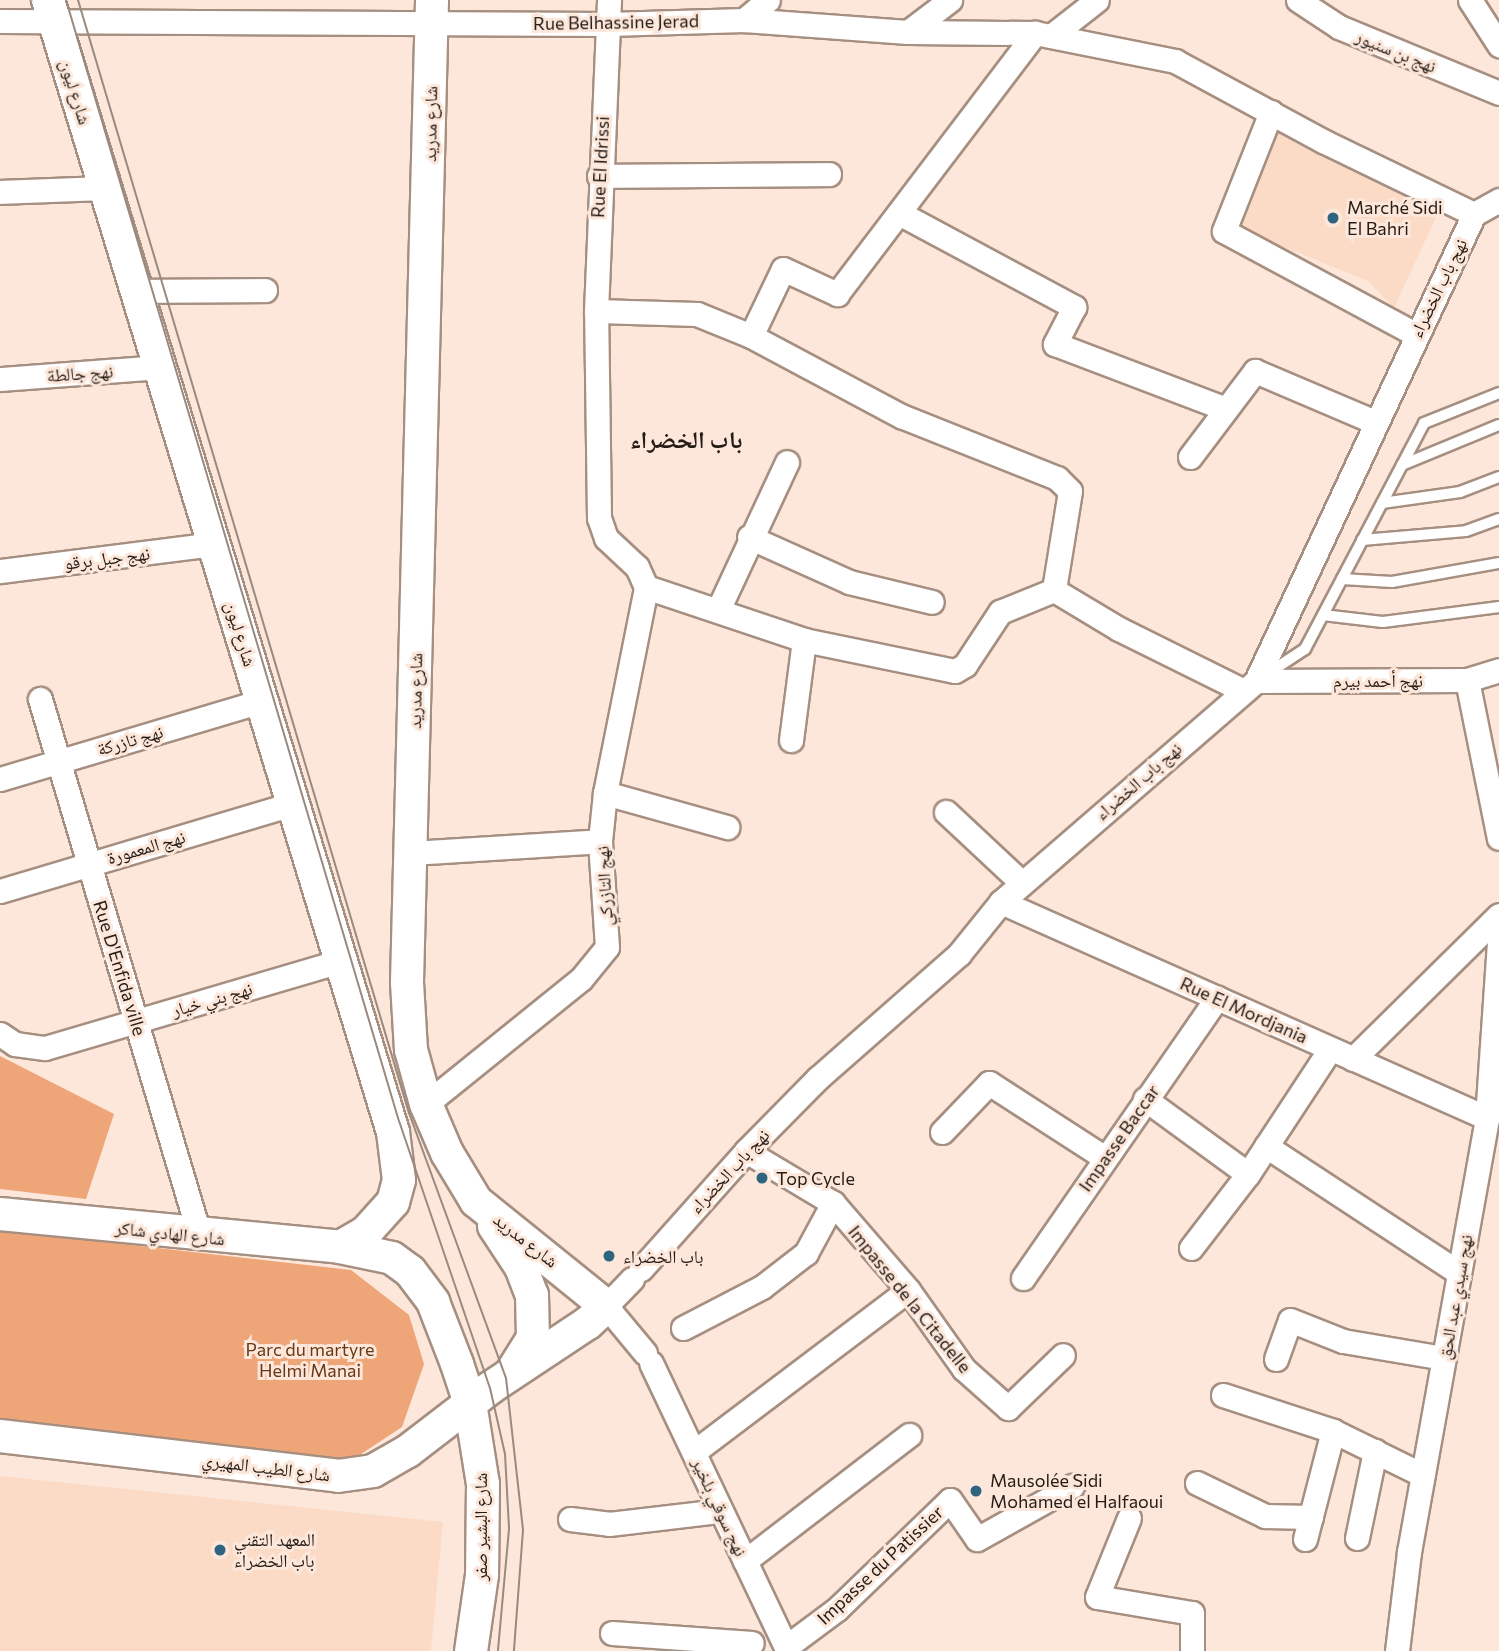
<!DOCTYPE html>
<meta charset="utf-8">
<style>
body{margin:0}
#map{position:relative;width:1499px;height:1651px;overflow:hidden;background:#fce7da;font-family:Commissioner,"Noto Naskh Arabic",sans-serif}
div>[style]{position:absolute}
.built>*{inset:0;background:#fcdbc6}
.green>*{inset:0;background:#eea577}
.roads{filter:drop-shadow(2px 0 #a68f80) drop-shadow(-2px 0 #a68f80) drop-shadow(0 2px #a68f80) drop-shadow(0 -2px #a68f80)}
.lane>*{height:10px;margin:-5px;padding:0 5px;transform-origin:5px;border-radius:5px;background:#fff}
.street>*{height:23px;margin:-11.5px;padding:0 11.5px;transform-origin:11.5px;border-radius:11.5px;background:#fff}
.secondary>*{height:32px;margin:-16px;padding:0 16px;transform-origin:16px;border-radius:16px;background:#fff}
.tram>*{height:2px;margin:-1px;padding:0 1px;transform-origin:1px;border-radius:1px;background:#99897f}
.dots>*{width:19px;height:19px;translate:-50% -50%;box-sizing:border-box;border:4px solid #fce7da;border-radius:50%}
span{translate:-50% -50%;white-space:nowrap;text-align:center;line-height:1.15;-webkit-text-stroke:6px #fce7da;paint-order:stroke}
.street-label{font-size:18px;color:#251c16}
.poi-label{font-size:18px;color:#251c16}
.left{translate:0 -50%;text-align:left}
.park-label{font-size:18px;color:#683816}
.district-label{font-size:24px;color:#251c16;font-weight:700}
</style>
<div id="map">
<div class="built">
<i style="clip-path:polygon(1277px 120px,1438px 213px,1394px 308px,1368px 281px,1227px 224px)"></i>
<i style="clip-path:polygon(0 1476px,443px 1522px,431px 1651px,0 1651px)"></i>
</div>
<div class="green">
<i style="clip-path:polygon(0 1056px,114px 1114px,86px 1199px,0 1189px)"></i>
<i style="clip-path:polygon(0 1230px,351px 1270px,409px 1315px,424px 1364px,402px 1427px,352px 1460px,0 1418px)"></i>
</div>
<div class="roads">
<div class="lane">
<i style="left:1402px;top:465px;width:105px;rotate:-22.4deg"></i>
<i style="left:1382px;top:503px;width:79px;rotate:-8deg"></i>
<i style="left:1460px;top:492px;width:42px;rotate:-21deg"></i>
<i style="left:1362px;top:540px;width:104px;rotate:-4.9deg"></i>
<i style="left:1466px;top:531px;width:35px;rotate:-20deg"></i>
<i style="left:1342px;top:579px;width:50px;rotate:3.4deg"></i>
<i style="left:1392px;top:582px;width:109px;rotate:-10.1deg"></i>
<i style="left:1323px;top:615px;width:60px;rotate:6.7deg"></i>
<i style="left:1383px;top:622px;width:117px;rotate:-7.4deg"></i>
<i style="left:1264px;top:676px;width:49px;rotate:-33.4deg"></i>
<i style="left:1305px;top:649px;width:255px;rotate:-62.2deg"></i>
<i style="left:1424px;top:423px;width:81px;rotate:-21.8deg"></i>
</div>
<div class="street">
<i style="left:1298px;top:0;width:49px;rotate:33.4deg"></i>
<i style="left:1339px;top:27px;width:173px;rotate:22.4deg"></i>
<i style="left:1470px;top:0;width:54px;rotate:57.2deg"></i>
<i style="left:744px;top:20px;width:31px;rotate:-40deg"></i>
<i style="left:0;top:21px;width:609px;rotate:0.28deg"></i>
<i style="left:609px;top:24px;width:135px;rotate:-1.7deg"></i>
<i style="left:744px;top:20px;width:164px;rotate:4.2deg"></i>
<i style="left:908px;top:32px;width:127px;rotate:0.5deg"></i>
<i style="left:1035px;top:33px;width:143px;rotate:11.3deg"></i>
<i style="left:1175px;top:61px;width:170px;rotate:28.4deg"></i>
<i style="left:1325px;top:142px;width:165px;rotate:25.8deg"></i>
<i style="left:908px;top:32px;width:53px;rotate:-37.3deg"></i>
<i style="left:1051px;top:36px;width:58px;rotate:-38deg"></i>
<i style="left:1271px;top:112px;width:128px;rotate:111.6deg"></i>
<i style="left:1224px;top:231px;width:217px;rotate:28.3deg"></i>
<i style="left:599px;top:176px;width:230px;rotate:-0.5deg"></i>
<i style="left:0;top:192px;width:106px;rotate:-2.2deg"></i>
<i style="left:899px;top:213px;width:199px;rotate:28.2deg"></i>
<i style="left:1074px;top:307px;width:42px;rotate:117.2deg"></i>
<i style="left:1055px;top:344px;width:183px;rotate:20.8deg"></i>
<i style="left:137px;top:291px;width:128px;rotate:-0.4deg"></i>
<i style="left:596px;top:311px;width:101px;rotate:1.7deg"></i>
<i style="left:697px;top:314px;width:58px;rotate:22.2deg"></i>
<i style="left:751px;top:336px;width:74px;rotate:-64.5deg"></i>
<i style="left:783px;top:269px;width:60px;rotate:24.8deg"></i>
<i style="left:837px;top:294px;width:328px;rotate:-52.8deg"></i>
<i style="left:751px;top:336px;width:170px;rotate:28.1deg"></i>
<i style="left:901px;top:416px;width:168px;rotate:21.7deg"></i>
<i style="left:1057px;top:478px;width:18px;rotate:45deg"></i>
<i style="left:1070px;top:491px;width:100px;rotate:99.2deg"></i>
<i style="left:1054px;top:590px;width:76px;rotate:31deg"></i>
<i style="left:1119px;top:629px;width:137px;rotate:26.4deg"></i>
<i style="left:0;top:379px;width:159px;rotate:-4.3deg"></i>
<i style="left:1190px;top:457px;width:108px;rotate:-52.9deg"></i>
<i style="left:1255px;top:371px;width:130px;rotate:23deg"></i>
<i style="left:749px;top:537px;width:110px;rotate:24.2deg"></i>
<i style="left:849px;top:582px;width:85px;rotate:13.5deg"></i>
<i style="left:0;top:571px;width:215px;rotate:-7.2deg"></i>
<i style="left:646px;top:587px;width:167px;rotate:18.5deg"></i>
<i style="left:804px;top:640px;width:154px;rotate:11.6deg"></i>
<i style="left:955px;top:671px;width:12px;rotate:-31deg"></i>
<i style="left:965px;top:665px;width:64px;rotate:-56.6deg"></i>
<i style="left:1000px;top:612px;width:58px;rotate:-22.2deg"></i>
<i style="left:718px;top:610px;width:163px;rotate:-65deg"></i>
<i style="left:1467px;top:680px;width:161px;rotate:78.6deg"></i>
<i style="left:1256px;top:681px;width:211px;rotate:-0.3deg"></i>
<i style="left:1467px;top:680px;width:34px;rotate:-17deg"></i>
<i style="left:40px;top:699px;width:561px;rotate:73.44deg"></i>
<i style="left:791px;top:740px;width:101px;rotate:-82.6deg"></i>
<i style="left:0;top:779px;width:272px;rotate:-16.6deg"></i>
<i style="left:605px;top:793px;width:127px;rotate:15.6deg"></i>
<i style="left:946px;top:812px;width:104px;rotate:43.1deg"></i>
<i style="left:411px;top:853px;width:189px;rotate:-3.6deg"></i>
<i style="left:0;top:891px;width:305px;rotate:-16.6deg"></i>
<i style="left:1001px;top:902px;width:532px;rotate:23.96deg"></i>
<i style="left:0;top:1034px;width:18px;rotate:34deg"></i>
<i style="left:15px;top:1044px;width:30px;rotate:8deg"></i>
<i style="left:45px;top:1048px;width:308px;rotate:-16.4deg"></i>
<i style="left:1353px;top:1059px;width:205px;rotate:-44.6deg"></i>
<i style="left:1145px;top:1099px;width:127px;rotate:36.1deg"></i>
<i style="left:426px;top:1104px;width:199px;rotate:-38.9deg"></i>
<i style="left:581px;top:979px;width:41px;rotate:-50.9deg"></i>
<i style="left:607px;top:947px;width:106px;rotate:-93.8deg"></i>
<i style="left:600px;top:841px;width:48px;rotate:-84.1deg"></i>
<i style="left:605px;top:793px;width:210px;rotate:-78.7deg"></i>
<i style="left:646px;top:587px;width:22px;rotate:-114deg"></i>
<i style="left:637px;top:567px;width:42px;rotate:-136.9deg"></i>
<i style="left:606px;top:538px;width:21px;rotate:-109deg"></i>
<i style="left:599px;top:518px;width:207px;rotate:-90.8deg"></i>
<i style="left:596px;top:311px;width:311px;rotate:-87.6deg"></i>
<i style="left:942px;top:1132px;width:68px;rotate:-46.2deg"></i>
<i style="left:989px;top:1083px;width:138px;rotate:32.9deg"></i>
<i style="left:1266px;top:1146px;width:231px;rotate:33.3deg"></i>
<i style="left:746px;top:1151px;width:101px;rotate:30.9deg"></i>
<i style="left:833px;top:1203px;width:115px;rotate:49.2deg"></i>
<i style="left:908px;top:1290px;width:97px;rotate:54.7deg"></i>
<i style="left:964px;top:1369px;width:59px;rotate:41.6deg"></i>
<i style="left:1008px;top:1408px;width:76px;rotate:-43.9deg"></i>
<i style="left:1191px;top:1248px;width:93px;rotate:-52.4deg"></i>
<i style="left:1248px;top:1174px;width:149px;rotate:-56.7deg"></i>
<i style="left:641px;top:1269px;width:158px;rotate:-48.3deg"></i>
<i style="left:746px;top:1151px;width:103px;rotate:-45.4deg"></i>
<i style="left:818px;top:1078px;width:188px;rotate:-41.3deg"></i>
<i style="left:959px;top:954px;width:67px;rotate:-51.1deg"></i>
<i style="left:1001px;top:902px;width:337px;rotate:-40.9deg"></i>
<i style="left:1256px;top:681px;width:515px;rotate:-64.98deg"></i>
<i style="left:1474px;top:214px;width:29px;rotate:-29deg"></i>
<i style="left:1023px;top:1278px;width:341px;rotate:-55.3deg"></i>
<i style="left:632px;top:1279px;width:37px;rotate:134deg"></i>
<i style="left:606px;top:1306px;width:61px;rotate:50.3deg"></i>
<i style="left:683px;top:1328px;width:89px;rotate:-27.4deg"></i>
<i style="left:762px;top:1287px;width:56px;rotate:-37.7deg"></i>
<i style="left:806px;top:1253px;width:57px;rotate:-61.6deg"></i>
<i style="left:1276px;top:1359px;width:41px;rotate:-70.3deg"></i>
<i style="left:1290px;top:1320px;width:57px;rotate:21.6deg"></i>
<i style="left:1343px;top:1341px;width:102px;rotate:9.6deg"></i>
<i style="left:651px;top:1363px;width:319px;rotate:64.6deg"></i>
<i style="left:1223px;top:1395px;width:116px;rotate:18.1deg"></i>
<i style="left:1333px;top:1431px;width:100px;rotate:26.1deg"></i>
<i style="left:694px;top:1452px;width:268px;rotate:-37.1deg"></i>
<i style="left:1197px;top:1483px;width:76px;rotate:25.9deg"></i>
<i style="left:1265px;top:1516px;width:46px;rotate:1.2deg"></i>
<i style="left:1129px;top:1518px;width:85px;rotate:112.1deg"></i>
<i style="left:1097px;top:1597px;width:96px;rotate:9.6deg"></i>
<i style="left:1192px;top:1613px;width:38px;rotate:90deg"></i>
<i style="left:570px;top:1519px;width:39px;rotate:7deg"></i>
<i style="left:609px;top:1524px;width:112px;rotate:-6.7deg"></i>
<i style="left:1357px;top:1538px;width:89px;rotate:-78.3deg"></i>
<i style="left:1305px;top:1539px;width:112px;rotate:-75.5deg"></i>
<i style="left:745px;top:1561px;width:207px;rotate:-37.5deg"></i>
<i style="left:612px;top:1633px;width:140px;rotate:4.1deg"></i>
<i style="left:786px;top:1647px;width:64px;rotate:-36.7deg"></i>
<i style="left:837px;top:1609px;width:157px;rotate:-44deg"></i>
<i style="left:950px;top:1500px;width:47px;rotate:55.3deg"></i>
<i style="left:977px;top:1539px;width:109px;rotate:-29.2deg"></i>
<i style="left:1397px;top:1651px;width:100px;rotate:-83.1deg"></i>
<i style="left:1409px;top:1552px;width:441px;rotate:-79.8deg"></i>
<i style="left:1487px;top:1118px;width:177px;rotate:-86.1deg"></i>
</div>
<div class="secondary">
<i style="left:48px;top:0;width:1183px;rotate:73.05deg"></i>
<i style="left:393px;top:1132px;width:48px;rotate:82.9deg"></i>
<i style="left:399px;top:1180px;width:23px;rotate:105deg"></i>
<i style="left:393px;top:1202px;width:40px;rotate:132deg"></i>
<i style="left:366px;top:1232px;width:30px;rotate:150deg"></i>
<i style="left:0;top:1214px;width:342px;rotate:5.5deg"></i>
<i style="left:340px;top:1247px;width:53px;rotate:11.9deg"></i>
<i style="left:392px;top:1258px;width:22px;rotate:36deg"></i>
<i style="left:410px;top:1271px;width:39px;rotate:53deg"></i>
<i style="left:433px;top:1302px;width:66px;rotate:68.8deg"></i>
<i style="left:457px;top:1364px;width:41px;rotate:71.6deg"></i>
<i style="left:470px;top:1403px;width:82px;rotate:80.9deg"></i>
<i style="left:483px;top:1484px;width:91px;rotate:90.6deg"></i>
<i style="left:482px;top:1575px;width:77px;rotate:98.2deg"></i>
<i style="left:494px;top:1226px;width:49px;rotate:56.6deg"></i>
<i style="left:521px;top:1267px;width:30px;rotate:69deg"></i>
<i style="left:532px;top:1295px;width:43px;rotate:88.7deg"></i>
<i style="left:533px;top:1338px;width:36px;rotate:122deg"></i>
<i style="left:0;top:1436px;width:340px;rotate:6.7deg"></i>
<i style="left:338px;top:1476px;width:35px;rotate:-8deg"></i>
<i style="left:373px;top:1471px;width:40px;rotate:-29.7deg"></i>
<i style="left:408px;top:1451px;width:103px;rotate:-37.5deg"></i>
<i style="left:490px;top:1388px;width:118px;rotate:-33.6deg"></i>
<i style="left:588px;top:1323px;width:25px;rotate:-43deg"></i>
<i style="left:606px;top:1306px;width:167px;rotate:-141.1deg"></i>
<i style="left:476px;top:1201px;width:56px;rotate:-121.1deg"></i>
<i style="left:447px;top:1153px;width:53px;rotate:-113.2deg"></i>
<i style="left:426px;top:1104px;width:56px;rotate:-105.5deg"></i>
<i style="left:411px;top:1050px;width:68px;rotate:-93.4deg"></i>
<i style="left:407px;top:982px;width:982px;rotate:-88.54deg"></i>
</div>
</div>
<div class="tram">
<i style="left:66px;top:0;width:1166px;rotate:73.46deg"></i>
<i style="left:398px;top:1118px;width:285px;rotate:71.2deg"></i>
<i style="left:490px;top:1388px;width:68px;rotate:77.2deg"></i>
<i style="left:505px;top:1454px;width:75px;rotate:86.9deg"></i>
<i style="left:509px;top:1529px;width:122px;rotate:95.2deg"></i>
<i style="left:78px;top:0;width:1161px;rotate:73.44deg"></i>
<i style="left:409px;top:1113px;width:282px;rotate:69.9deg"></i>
<i style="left:506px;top:1378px;width:153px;rotate:83.6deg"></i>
<i style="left:523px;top:1530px;width:121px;rotate:94.3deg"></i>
</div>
<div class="dots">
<i style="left:1333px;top:218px;background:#2f6480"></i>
<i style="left:762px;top:1178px;background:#2f6480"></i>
<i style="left:609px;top:1256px;background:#2f6480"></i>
<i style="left:976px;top:1491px;background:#2f6480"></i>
<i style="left:220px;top:1550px;background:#2f6480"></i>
</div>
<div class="street-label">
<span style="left:616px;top:22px;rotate:-1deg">Rue Belhassine Jerad</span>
<span style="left:1396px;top:51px;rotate:22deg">نهج بن سنيور</span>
<span style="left:76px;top:92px;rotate:73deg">شارع ليون</span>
<span style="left:430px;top:124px;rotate:-89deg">شارع مدريد</span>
<span style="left:600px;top:167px;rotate:-87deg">Rue El Idrissi</span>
<span style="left:1438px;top:288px;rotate:-64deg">نهج باب الخضراء</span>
<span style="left:80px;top:373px;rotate:-4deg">نهج جالطة</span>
<span style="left:107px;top:558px;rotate:-7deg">نهج جبل برقو</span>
<span style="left:241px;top:634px;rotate:73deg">شارع ليون</span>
<span style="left:1378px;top:680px">نهج أحمد بيرم</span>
<span style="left:415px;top:691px;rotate:-89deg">شارع مدريد</span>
<span style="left:130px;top:740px;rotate:-16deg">نهج تازركة</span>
<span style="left:1138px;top:781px;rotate:-41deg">نهج باب الخضراء</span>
<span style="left:146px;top:847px;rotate:-16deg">نهج المعمورة</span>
<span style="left:604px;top:886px;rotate:-93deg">نهج التازركي</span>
<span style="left:120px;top:968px;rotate:73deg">Rue D'Enfida ville</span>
<span style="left:212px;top:999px;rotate:-16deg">نهج بني خيار</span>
<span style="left:1244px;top:1010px;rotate:24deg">Rue El Mordjania</span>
<span style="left:1119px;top:1138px;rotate:-55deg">Impasse Baccar</span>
<span style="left:729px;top:1171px;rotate:-47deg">نهج باب الخضراء</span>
<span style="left:170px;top:1233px;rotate:6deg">شارع الهادي شاكر</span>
<span style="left:526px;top:1240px;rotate:38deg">شارع مدريد</span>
<span style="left:1455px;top:1297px;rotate:-80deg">نهج سيدي عبد الحق</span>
<span style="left:910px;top:1299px;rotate:51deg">Impasse de la Citadelle</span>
<span style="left:266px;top:1467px;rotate:7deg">شارع الطيب المهيري</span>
<span style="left:720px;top:1507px;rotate:65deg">نهج سوقي بلخير</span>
<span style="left:480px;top:1527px;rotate:-90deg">شارع البشير صفر</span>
<span style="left:880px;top:1565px;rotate:-43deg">Impasse du Patissier</span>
</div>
<div class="poi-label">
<span class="left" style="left:1347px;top:218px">Marché Sidi<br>El Bahri</span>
<span class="left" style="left:776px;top:1178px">Top Cycle</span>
<span class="left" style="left:623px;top:1256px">باب الخضراء</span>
<span class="left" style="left:990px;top:1491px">Mausolée Sidi<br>Mohamed el Halfaoui</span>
<span class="left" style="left:234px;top:1550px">المعهد التقني<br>باب الخضراء</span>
</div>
<div class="park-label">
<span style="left:310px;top:1360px">Parc du martyre<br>Helmi Manai</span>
</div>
<div class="district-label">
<span style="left:686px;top:439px">باب الخضراء</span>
</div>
</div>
